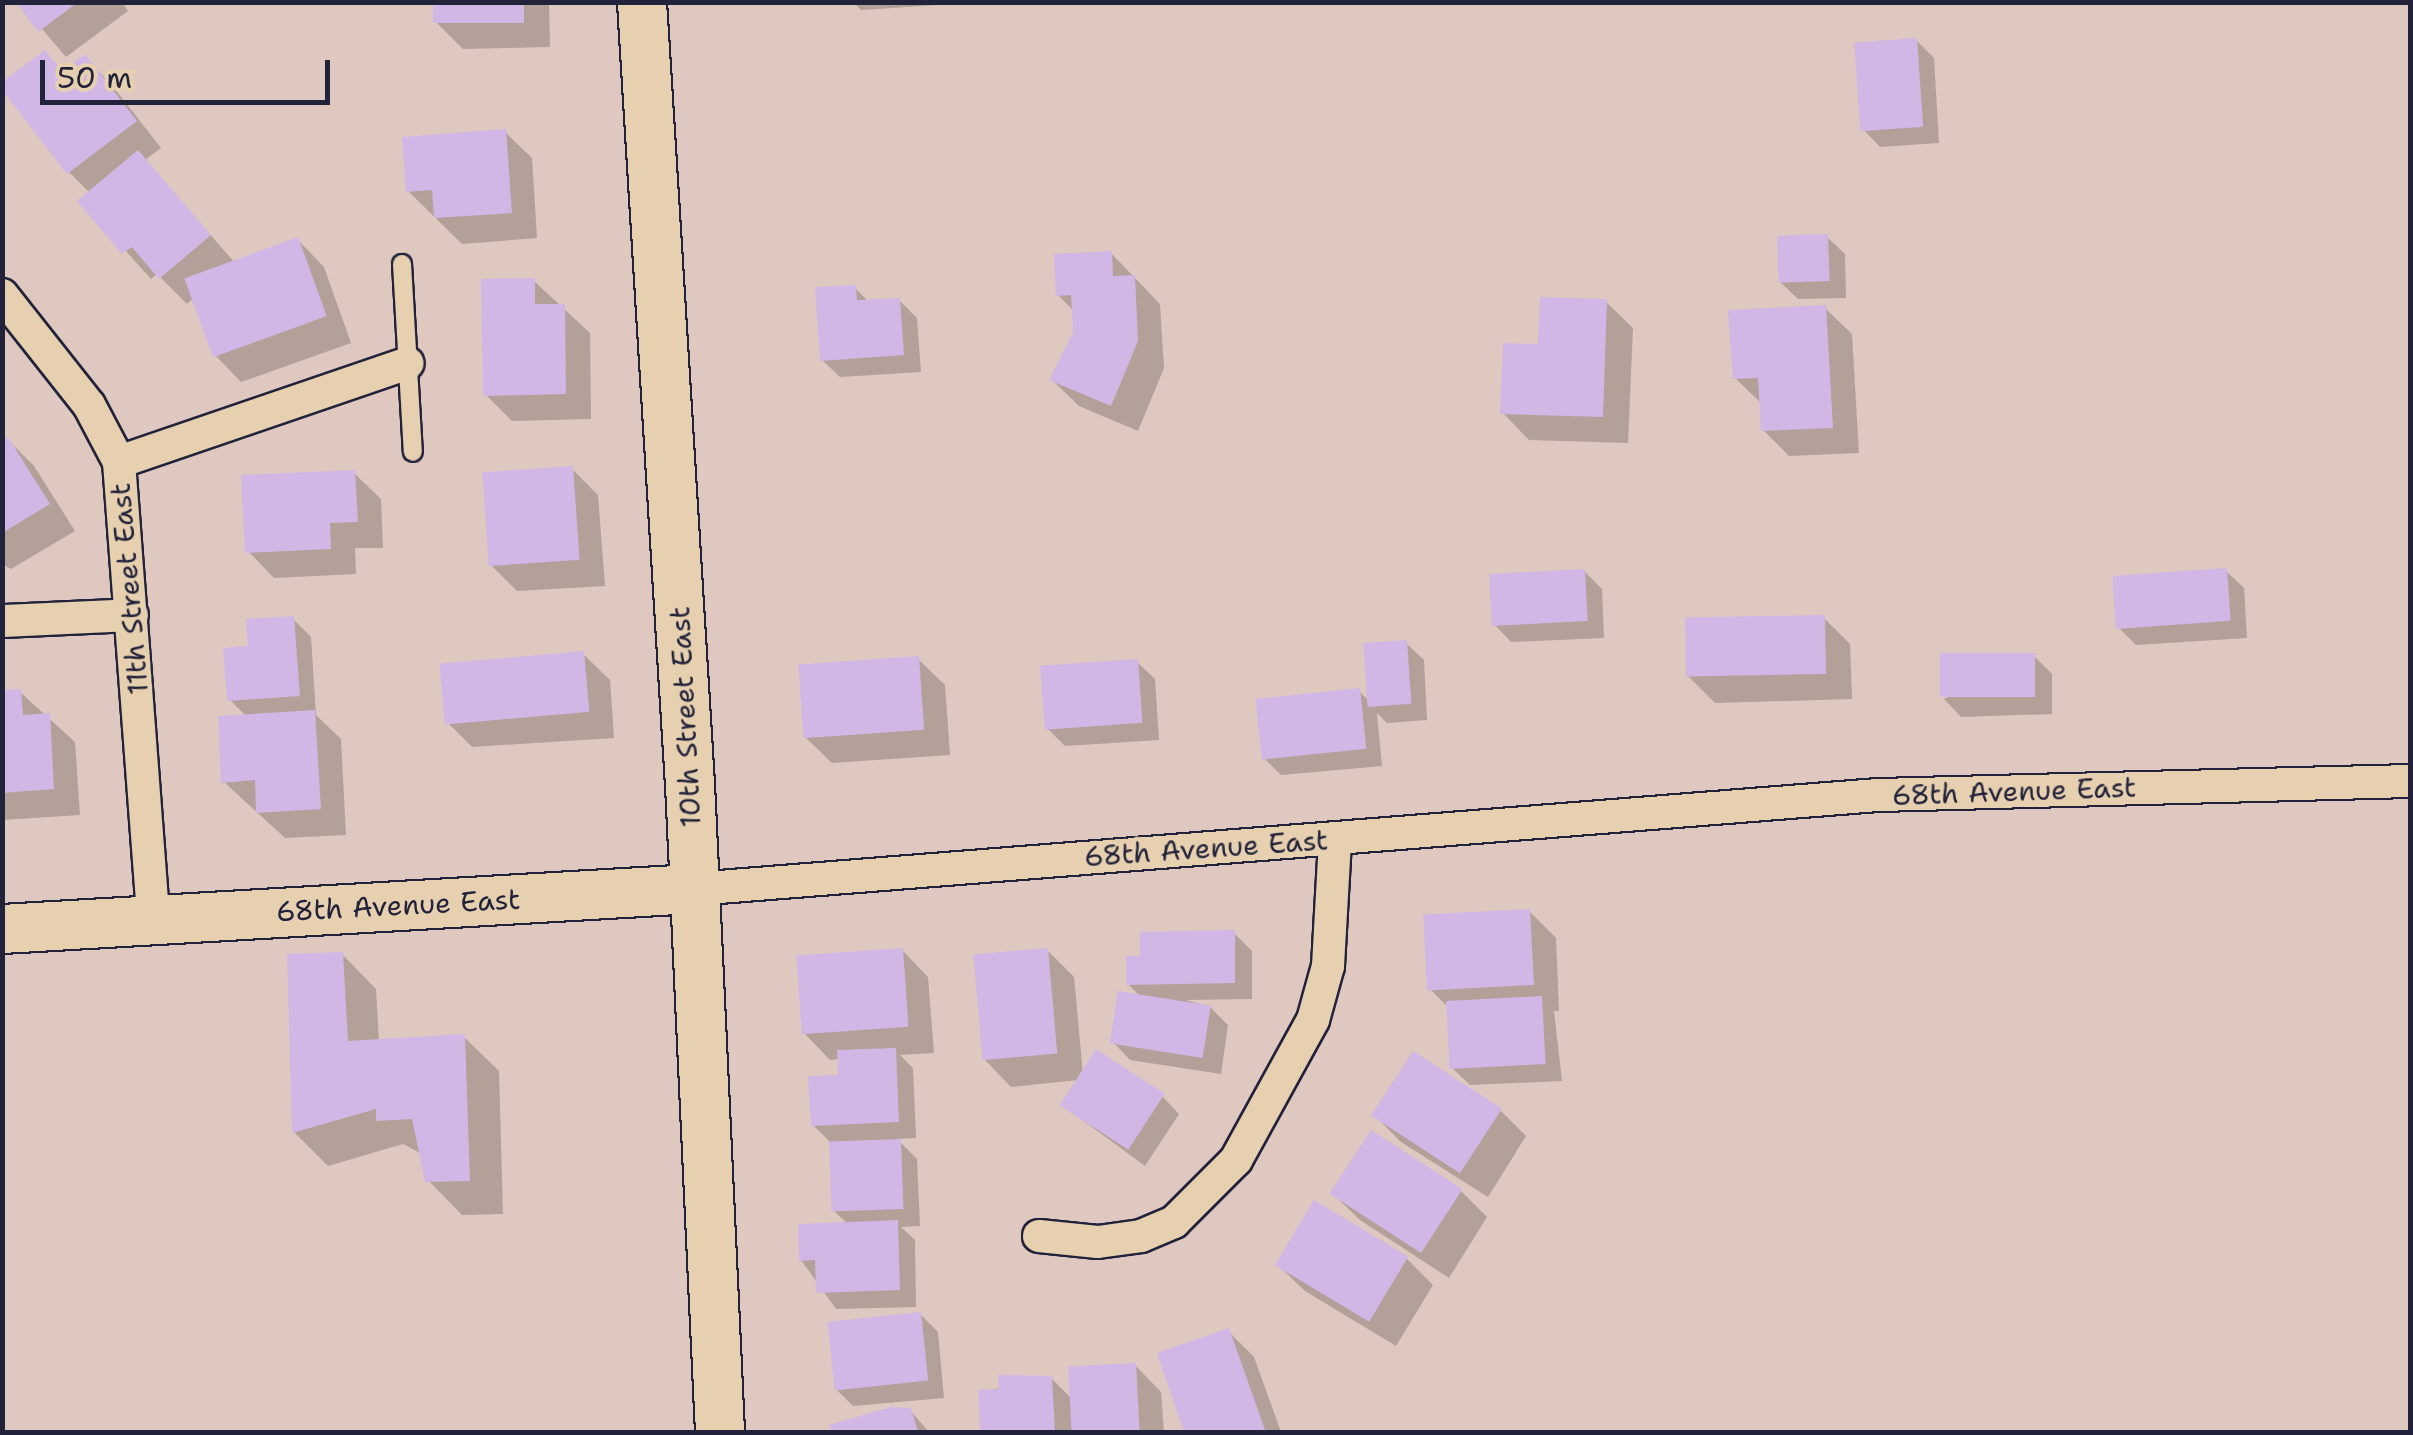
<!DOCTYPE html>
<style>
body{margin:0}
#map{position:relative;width:2413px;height:1435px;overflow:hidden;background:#dfc8c0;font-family:"Shantell Sans",sans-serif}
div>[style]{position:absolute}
.shadow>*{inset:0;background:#0003}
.building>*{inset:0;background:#d0b7e6;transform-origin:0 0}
.roads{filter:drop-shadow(2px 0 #22223b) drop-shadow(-2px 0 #22223b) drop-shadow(0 2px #22223b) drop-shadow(0 -2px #22223b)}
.lane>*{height:18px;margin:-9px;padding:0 9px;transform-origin:9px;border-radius:9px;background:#e6d0af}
.street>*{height:32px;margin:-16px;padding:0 16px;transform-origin:16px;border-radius:16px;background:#e6d0af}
.secondary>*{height:48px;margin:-24px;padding:0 24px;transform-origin:24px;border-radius:24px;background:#e6d0af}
span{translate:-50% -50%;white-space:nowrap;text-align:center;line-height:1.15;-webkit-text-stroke:9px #e6d0af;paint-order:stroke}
.street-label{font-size:28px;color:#22223b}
.frame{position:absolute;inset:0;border:5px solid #22223b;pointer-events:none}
.scale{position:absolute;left:40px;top:60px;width:290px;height:45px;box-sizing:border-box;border:5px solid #22223b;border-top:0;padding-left:12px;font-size:30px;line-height:35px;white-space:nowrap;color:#22223b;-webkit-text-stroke:8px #e6d0af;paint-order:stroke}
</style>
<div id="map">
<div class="shadow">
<i style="clip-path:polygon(19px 2px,122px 2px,128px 11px,66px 57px)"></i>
<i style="clip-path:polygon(436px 2px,549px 2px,550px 47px,463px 49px,436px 22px)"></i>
<i style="clip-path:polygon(853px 2px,953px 2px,953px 4px,861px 10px)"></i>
<i style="clip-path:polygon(1916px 40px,1934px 58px,1939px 143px,1880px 147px,1863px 129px)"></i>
<i style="clip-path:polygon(45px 53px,65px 73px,85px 58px,111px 84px,161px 148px,145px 160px,235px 263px,298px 240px,324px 267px,351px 343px,241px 382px,215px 355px,194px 298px,187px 304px,157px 274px,151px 279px,81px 201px,90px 193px,69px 172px)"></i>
<i style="clip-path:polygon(505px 132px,532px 158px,537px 238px,462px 244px,408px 191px)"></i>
<i style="clip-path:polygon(1827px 237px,1845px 254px,1846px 298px,1798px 299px,1780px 282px)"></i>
<i style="clip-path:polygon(1111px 253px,1160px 304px,1164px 368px,1138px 431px,1079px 406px,1052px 380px,1075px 334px,1074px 311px,1058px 295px)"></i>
<i style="clip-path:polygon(534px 281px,590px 333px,591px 419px,512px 421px,485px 394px)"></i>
<i style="clip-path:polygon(855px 288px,869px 302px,899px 300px,917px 318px,921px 372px,840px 377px,822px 360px)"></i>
<i style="clip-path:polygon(1606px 302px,1633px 328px,1628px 443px,1529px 440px,1503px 413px,1540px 347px)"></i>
<i style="clip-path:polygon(1825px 308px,1852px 334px,1859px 453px,1789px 456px,1763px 430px,1762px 404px,1735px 378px)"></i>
<i style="clip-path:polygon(8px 440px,34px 466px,75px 531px,11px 569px,2px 564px,2px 441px)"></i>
<i style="clip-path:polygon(572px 469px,598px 495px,605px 586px,517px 591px,491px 565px)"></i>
<i style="clip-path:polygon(354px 473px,381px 499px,383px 548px,355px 548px,356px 574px,274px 578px,248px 551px)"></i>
<i style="clip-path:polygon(1584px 571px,1602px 589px,1604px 638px,1511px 642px,1494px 624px)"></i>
<i style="clip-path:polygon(2226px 571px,2244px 588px,2247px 638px,2136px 645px,2119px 628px)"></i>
<i style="clip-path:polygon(1824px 618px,1850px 644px,1852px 699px,1715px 703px,1688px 676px)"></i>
<i style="clip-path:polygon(293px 619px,311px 637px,316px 715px,341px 739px,346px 835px,285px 838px,224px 782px,247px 717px,230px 700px,250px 648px)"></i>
<i style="clip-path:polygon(1406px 643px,1424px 660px,1427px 720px,1387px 723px,1377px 713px,1382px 766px,1281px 775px,1263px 757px,1359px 691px,1369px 701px)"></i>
<i style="clip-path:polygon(583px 654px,610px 680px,614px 738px,472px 747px,446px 721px)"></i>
<i style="clip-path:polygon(2034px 656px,2052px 674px,2052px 714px,1961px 717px,1944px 699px)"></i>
<i style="clip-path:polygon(918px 659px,945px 685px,950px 755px,832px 763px,805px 737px)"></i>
<i style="clip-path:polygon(1137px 662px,1155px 679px,1159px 740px,1065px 746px,1048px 729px)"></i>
<i style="clip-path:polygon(20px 692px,75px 742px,80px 815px,2px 820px,2px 693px)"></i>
<i style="clip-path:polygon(1529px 911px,1556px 938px,1559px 1011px,1554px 1011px,1562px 1081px,1470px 1085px,1452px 1068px,1449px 1008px,1430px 989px)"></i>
<i style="clip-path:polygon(1234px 933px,1252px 951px,1252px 999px,1186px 1000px,1210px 1007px,1228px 1025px,1221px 1074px,1130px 1060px,1113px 1042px,1141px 997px,1128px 984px,1142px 958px)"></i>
<i style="clip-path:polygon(902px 950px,928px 977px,934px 1053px,900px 1055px,913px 1068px,916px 1138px,897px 1139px,917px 1159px,920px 1226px,901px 1227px,915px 1240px,916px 1307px,836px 1309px,801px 1260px,848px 1224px,835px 1212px,831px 1143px,813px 1125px,841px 1077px,840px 1059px,830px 1060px,804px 1033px)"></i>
<i style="clip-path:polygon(1047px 950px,1074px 977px,1083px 1074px,1162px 1096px,1179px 1114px,1145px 1166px,1062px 1105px,1078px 1080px,1011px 1087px,985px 1060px)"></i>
<i style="clip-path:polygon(342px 954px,376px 989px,379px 1041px,464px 1037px,499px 1071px,503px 1214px,462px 1215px,428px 1180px,422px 1154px,403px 1144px,328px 1166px,294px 1132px)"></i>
<i style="clip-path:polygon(1500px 1110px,1526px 1136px,1488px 1197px,1401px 1142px,1374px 1115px)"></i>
<i style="clip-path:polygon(1461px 1191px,1487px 1217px,1449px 1278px,1360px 1220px,1333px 1194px)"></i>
<i style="clip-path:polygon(1407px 1259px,1433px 1285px,1396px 1346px,1305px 1291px,1278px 1265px)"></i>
<i style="clip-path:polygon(920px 1314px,938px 1332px,944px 1398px,853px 1406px,836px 1389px)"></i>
<i style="clip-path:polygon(1228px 1331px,1254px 1357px,1281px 1432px,1187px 1432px,1160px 1355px)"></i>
<i style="clip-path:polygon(1135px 1365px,1161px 1392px,1164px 1432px,982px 1432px,980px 1392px,1051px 1378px,1073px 1400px)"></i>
<i style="clip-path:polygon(910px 1410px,929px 1432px,834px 1432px,832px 1427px)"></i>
</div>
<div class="building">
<i style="clip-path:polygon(16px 2px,78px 2px,38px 32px)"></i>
<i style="left:433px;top:2px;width:91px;height:21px"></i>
<i style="left:1917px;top:38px;width:89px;height:63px;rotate:86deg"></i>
<i style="clip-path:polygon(45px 50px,62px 72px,85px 54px,137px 121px,67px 174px,2px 90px,2px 82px)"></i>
<i style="clip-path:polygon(506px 129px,512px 213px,434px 218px,432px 190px,406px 192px,402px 137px)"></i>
<i style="clip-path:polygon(138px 150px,211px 235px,159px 279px,132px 247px,122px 254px,77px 201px)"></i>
<i style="left:1828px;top:234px;width:47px;height:51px;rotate:88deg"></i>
<i style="left:298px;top:237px;width:84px;height:121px;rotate:70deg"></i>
<i style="clip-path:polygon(1112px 251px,1113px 276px,1135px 275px,1138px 341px,1111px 406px,1049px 380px,1073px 333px,1071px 295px,1056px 296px,1054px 254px)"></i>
<i style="clip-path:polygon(535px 278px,535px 304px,565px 304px,566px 394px,483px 396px,481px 279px)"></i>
<i style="clip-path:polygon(856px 285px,857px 300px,900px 298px,904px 355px,820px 361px,815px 287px)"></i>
<i style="clip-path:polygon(1540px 297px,1607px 299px,1603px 417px,1500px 414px,1503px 343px,1538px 344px)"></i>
<i style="clip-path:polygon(1826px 305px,1833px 428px,1761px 431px,1758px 378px,1733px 379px,1728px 310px)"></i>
<i style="clip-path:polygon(8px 437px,50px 504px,2px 533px,2px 442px)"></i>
<i style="left:573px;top:466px;width:94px;height:91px;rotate:86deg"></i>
<i style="clip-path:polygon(355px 470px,358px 522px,330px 523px,331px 549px,245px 553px,241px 475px)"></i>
<i style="left:2227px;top:568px;width:53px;height:115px;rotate:86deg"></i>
<i style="left:1585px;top:569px;width:52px;height:96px;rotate:87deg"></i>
<i style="left:1825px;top:615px;width:59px;height:140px;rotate:89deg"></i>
<i style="clip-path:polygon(294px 616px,300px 696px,227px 701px,223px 648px,248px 646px,246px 619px)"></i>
<i style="left:1407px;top:640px;width:64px;height:44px;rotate:86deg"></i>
<i style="left:584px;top:651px;width:61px;height:145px;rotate:85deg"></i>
<i style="left:2035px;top:653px;width:44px;height:95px;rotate:90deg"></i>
<i style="left:919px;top:656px;width:74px;height:121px;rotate:86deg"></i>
<i style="left:1138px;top:659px;width:64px;height:98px;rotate:86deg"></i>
<i style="left:1360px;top:688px;width:61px;height:105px;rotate:84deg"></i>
<i style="clip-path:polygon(21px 689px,23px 715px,50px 713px,54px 789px,2px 793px,2px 690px)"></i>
<i style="clip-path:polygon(315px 710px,321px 809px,256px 813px,255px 780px,221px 783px,218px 716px)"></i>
<i style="left:1530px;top:909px;width:76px;height:107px;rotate:87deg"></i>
<i style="clip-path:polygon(1235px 930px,1235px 983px,1126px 985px,1126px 956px,1140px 956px,1140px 932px)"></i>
<i style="left:903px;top:948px;width:79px;height:107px;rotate:86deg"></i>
<i style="left:1048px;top:948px;width:106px;height:75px;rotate:85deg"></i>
<i style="clip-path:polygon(343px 952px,348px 1041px,465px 1034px,470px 1181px,425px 1182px,412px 1119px,376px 1121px,376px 1109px,292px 1133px,287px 954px)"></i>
<i style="left:1118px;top:991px;width:94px;height:53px;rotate:9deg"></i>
<i style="left:1542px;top:996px;width:68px;height:96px;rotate:87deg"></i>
<i style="clip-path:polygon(896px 1048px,899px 1122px,811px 1126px,808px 1076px,838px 1075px,837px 1050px)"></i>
<i style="left:1096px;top:1049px;width:82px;height:67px;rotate:33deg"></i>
<i style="left:1413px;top:1051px;width:106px;height:77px;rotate:33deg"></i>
<i style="left:1371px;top:1130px;width:109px;height:76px;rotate:33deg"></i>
<i style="left:901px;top:1139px;width:70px;height:72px;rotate:88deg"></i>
<i style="left:1314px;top:1200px;width:110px;height:76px;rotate:31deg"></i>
<i style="clip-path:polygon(898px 1220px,900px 1290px,816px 1293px,815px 1260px,799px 1261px,798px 1224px)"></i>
<i style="left:921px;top:1312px;width:69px;height:94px;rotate:84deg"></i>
<i style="clip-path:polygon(1229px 1328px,1265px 1430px,1184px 1432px,1157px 1353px)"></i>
<i style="left:1136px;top:1363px;width:69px;height:68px;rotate:87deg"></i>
<i style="clip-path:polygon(998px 1375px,1052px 1376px,1055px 1432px,980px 1432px,978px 1390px,999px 1389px)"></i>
<i style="clip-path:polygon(891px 1407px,911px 1408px,918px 1432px,832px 1432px,829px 1425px)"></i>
</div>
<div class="roads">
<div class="lane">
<i style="left:402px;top:264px;width:188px;rotate:86.7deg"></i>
</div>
<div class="street">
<i style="left:2px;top:295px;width:140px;rotate:51.7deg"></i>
<i style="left:89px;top:405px;width:64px;rotate:62.2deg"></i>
<i style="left:119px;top:462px;width:458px;rotate:85.7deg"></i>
<i style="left:119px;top:462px;width:305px;rotate:-18.9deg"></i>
<i style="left:2px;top:621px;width:130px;rotate:-2.6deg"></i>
<i style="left:694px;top:889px;width:1189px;rotate:-4.54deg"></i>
<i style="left:1879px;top:795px;width:531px;rotate:-1.51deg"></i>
<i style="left:1039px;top:1236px;width:59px;rotate:5.8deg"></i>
<i style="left:1098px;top:1242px;width:43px;rotate:-7.9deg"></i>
<i style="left:1141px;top:1236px;width:36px;rotate:-23deg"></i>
<i style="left:1174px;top:1222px;width:88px;rotate:-45deg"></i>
<i style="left:1236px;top:1160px;width:160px;rotate:-61.2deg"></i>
<i style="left:1313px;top:1020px;width:56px;rotate:-74.5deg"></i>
<i style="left:1328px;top:966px;width:127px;rotate:-86.8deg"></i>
</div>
<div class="secondary">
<i style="left:642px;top:2px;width:783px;rotate:86.49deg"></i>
<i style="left:690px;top:784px;width:649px;rotate:87.35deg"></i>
<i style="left:2px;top:929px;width:693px;rotate:-3.31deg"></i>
</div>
</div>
<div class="street-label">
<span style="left:129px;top:589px;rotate:-95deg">11th Street East</span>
<span style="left:685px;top:717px;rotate:-93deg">10th Street East</span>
<span style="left:2014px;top:791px;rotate:-2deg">68th Avenue East</span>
<span style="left:1206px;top:848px;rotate:-4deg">68th Avenue East</span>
<span style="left:398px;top:905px;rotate:-3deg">68th Avenue East</span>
</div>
<div class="frame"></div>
<div class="scale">50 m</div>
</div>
